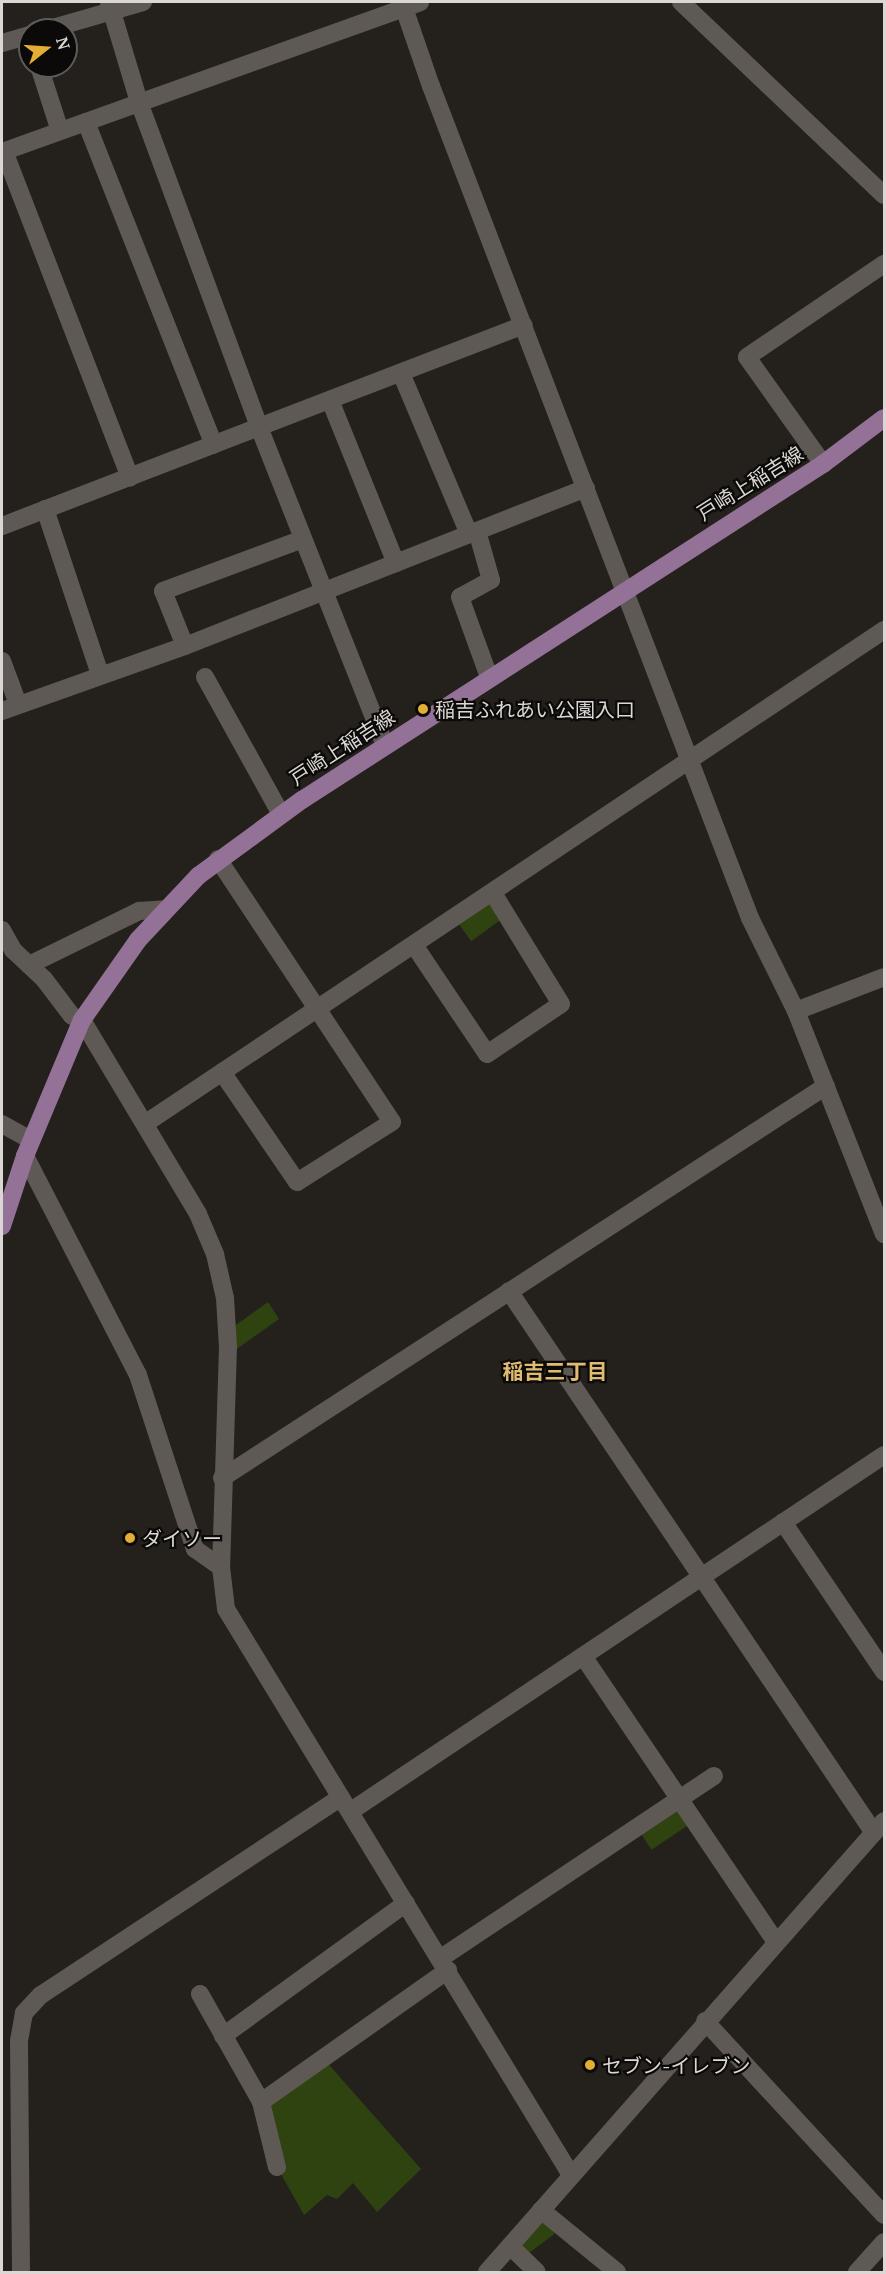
<!DOCTYPE html>
<meta charset="utf-8">
<style>
body{margin:0}
#map{position:relative;width:886px;height:2274px;overflow:hidden;background:#24201c;font-family:"PT Serif","Noto Sans JP",serif}
div>[style]{position:absolute}
.green>*{inset:0;background:#2f4311;transform-origin:0 0}
.minor>*{height:18px;margin:-9px;padding:0 9px;transform-origin:9px;border-radius:9px;background:#5e5954}
.major>*{height:18px;margin:-9px;padding:0 9px;transform-origin:9px;border-radius:9px;background:#947298}
.dots>*{width:16px;height:16px;translate:-50% -50%;box-sizing:border-box;border:3px solid #0c0a08;border-radius:50%}
span{translate:-50% -50%;white-space:nowrap;text-align:center;line-height:1.15;-webkit-text-stroke:4.5px #0c0a08;paint-order:stroke}
.street-label{font-size:20px;color:#dad7d4}
.poi-label{font-size:20px;color:#dad7d4}
.left{translate:0 -50%;text-align:left}
.neighbourhood-label{font-size:21px;color:#e0bc73;font-weight:700}
.frame{position:absolute;inset:0;border:3px solid #dad7d4;pointer-events:none}
.north{position:absolute;left:18px;top:18px;width:60px;height:60px;box-sizing:border-box;background:#0c0a08;border:2px solid #5e5c5a;border-radius:50%;rotate:73deg;font-size:16px;font-weight:700;line-height:24px;text-align:center;color:#dad7d4}
.north::after{content:'';display:block;margin:auto;width:21px;height:27px;background:#e3ae34;clip-path:polygon(50% 0,100% 100%,50% 72%,0 100%)}
</style>
<div id="map">
<div class="green">
<i style="left:489px;top:901px;width:22px;height:38px;rotate:54deg"></i>
<i style="clip-path:polygon(268px 1302px,279px 1319px,231px 1353px,229px 1330px)"></i>
<i style="left:680px;top:1804px;width:22px;height:49px;rotate:56deg"></i>
<i style="clip-path:polygon(323px 2058px,421px 2169px,377px 2212px,353px 2183px,337px 2199px,327px 2195px,304px 2215px,277px 2167px,261px 2102px)"></i>
<i style="left:542px;top:2217px;width:21px;height:40px;rotate:53deg"></i>
</div>
<div class="minor">
<i style="left:109px;top:2px;width:104px;rotate:73.3deg"></i>
<i style="left:139px;top:102px;width:346px;rotate:69.7deg"></i>
<i style="left:259px;top:427px;width:342px;rotate:68.4deg"></i>
<i style="left:402px;top:2px;width:89px;rotate:71deg"></i>
<i style="left:431px;top:86px;width:891px;rotate:69.02deg"></i>
<i style="left:750px;top:918px;width:104px;rotate:63.7deg"></i>
<i style="left:796px;top:1011px;width:240px;rotate:68.5deg"></i>
<i style="left:681px;top:2px;width:280px;rotate:43.6deg"></i>
<i style="left:46px;top:30px;width:101px;rotate:-16.1deg"></i>
<i style="left:2px;top:43px;width:29px;rotate:-16deg"></i>
<i style="left:39px;top:66px;width:68px;rotate:72.1deg"></i>
<i style="left:86px;top:122px;width:347px;rotate:68.4deg"></i>
<i style="left:4px;top:151px;width:350px;rotate:68.9deg"></i>
<i style="left:2px;top:152px;width:444px;rotate:-19.7deg"></i>
<i style="left:401px;top:373px;width:175px;rotate:67.1deg"></i>
<i style="left:330px;top:400px;width:176px;rotate:68deg"></i>
<i style="left:823px;top:464px;width:131px;rotate:-125.4deg"></i>
<i style="left:747px;top:357px;width:166px;rotate:-34.2deg"></i>
<i style="left:45px;top:509px;width:174px;rotate:71.6deg"></i>
<i style="left:2px;top:526px;width:559px;rotate:-21.06deg"></i>
<i style="left:477px;top:531px;width:51px;rotate:74.1deg"></i>
<i style="left:491px;top:580px;width:35px;rotate:151deg"></i>
<i style="left:460px;top:597px;width:85px;rotate:70.1deg"></i>
<i style="left:185px;top:646px;width:59px;rotate:-111.8deg"></i>
<i style="left:163px;top:591px;width:149px;rotate:-20.4deg"></i>
<i style="left:2px;top:661px;width:46px;rotate:69.6deg"></i>
<i style="left:205px;top:677px;width:157px;rotate:61deg"></i>
<i style="left:2px;top:711px;width:194px;rotate:-19.6deg"></i>
<i style="left:185px;top:646px;width:431px;rotate:-21.5deg"></i>
<i style="left:218px;top:859px;width:315px;rotate:56.5deg"></i>
<i style="left:392px;top:1122px;width:112px;rotate:147.7deg"></i>
<i style="left:297px;top:1182px;width:133px;rotate:-124.3deg"></i>
<i style="left:2px;top:930px;width:23px;rotate:61deg"></i>
<i style="left:13px;top:950px;width:42px;rotate:43.1deg"></i>
<i style="left:44px;top:979px;width:46px;rotate:52.9deg"></i>
<i style="left:72px;top:1016px;width:11px;rotate:22deg"></i>
<i style="left:82px;top:1020px;width:226px;rotate:59.1deg"></i>
<i style="left:198px;top:1214px;width:43px;rotate:67deg"></i>
<i style="left:215px;top:1254px;width:45px;rotate:77.2deg"></i>
<i style="left:225px;top:1298px;width:49px;rotate:86.5deg"></i>
<i style="left:228px;top:1347px;width:220px;rotate:91.8deg"></i>
<i style="left:221px;top:1567px;width:42px;rotate:83.2deg"></i>
<i style="left:226px;top:1609px;width:663px;rotate:58.64deg"></i>
<i style="left:414px;top:945px;width:131px;rotate:56.2deg"></i>
<i style="left:487px;top:1054px;width:89px;rotate:-34deg"></i>
<i style="left:561px;top:1004px;width:130px;rotate:-121.5deg"></i>
<i style="left:29px;top:965px;width:123px;rotate:-26.1deg"></i>
<i style="left:139px;top:911px;width:26px;rotate:-4deg"></i>
<i style="left:796px;top:1011px;width:94px;rotate:-21.1deg"></i>
<i style="left:146px;top:1123px;width:888px;rotate:-33.74deg"></i>
<i style="left:2px;top:1124px;width:33px;rotate:29deg"></i>
<i style="left:25px;top:1156px;width:246px;rotate:62.7deg"></i>
<i style="left:138px;top:1375px;width:183px;rotate:71.9deg"></i>
<i style="left:195px;top:1549px;width:32px;rotate:35deg"></i>
<i style="left:509px;top:1291px;width:653px;rotate:56.04deg"></i>
<i style="left:222px;top:1478px;width:720px;rotate:-32.98deg"></i>
<i style="left:783px;top:1522px;width:181px;rotate:56deg"></i>
<i style="left:583px;top:1656px;width:345px;rotate:56deg"></i>
<i style="left:351px;top:1811px;width:641px;rotate:-33.74deg"></i>
<i style="left:441px;top:1958px;width:328px;rotate:-33.7deg"></i>
<i style="left:200px;top:1994px;width:124px;rotate:60.5deg"></i>
<i style="left:261px;top:2102px;width:67px;rotate:76.2deg"></i>
<i style="left:705px;top:2021px;width:264px;rotate:47.3deg"></i>
<i style="left:223px;top:2036px;width:226px;rotate:-36deg"></i>
<i style="left:261px;top:2102px;width:229px;rotate:-35.2deg"></i>
<i style="left:541px;top:2210px;width:98px;rotate:39.2deg"></i>
<i style="left:510px;top:2246px;width:37px;rotate:44deg"></i>
<i style="left:21px;top:2272px;width:231px;rotate:-90.5deg"></i>
<i style="left:19px;top:2041px;width:28px;rotate:-80deg"></i>
<i style="left:24px;top:2013px;width:25px;rotate:-47deg"></i>
<i style="left:41px;top:1995px;width:359px;rotate:-33.4deg"></i>
<i style="left:487px;top:2272px;width:601px;rotate:-48.64deg"></i>
<i style="left:857px;top:2272px;width:40px;rotate:-48deg"></i>
</div>
<div class="major">
<i style="left:2px;top:1226px;width:74px;rotate:-71.8deg"></i>
<i style="left:25px;top:1156px;width:147px;rotate:-67.3deg"></i>
<i style="left:82px;top:1020px;width:98px;rotate:-55deg"></i>
<i style="left:138px;top:940px;width:88px;rotate:-46.8deg"></i>
<i style="left:198px;top:876px;width:129px;rotate:-36.2deg"></i>
<i style="left:302px;top:800px;width:620px;rotate:-32.82deg"></i>
<i style="left:823px;top:464px;width:76px;rotate:-37deg"></i>
</div>
<div class="dots">
<i style="left:423px;top:709px;background:#e3ae34"></i>
<i style="left:130px;top:1538px;background:#e3ae34"></i>
<i style="left:590px;top:2065px;background:#e3ae34"></i>
</div>
<div class="street-label">
<span style="left:750px;top:483px;rotate:-32deg">戸崎上稲吉線</span>
<span style="left:342px;top:747px;rotate:-33deg">戸崎上稲吉線</span>
</div>
<div class="poi-label">
<span class="left" style="left:435px;top:709px">稲吉ふれあい公園入口</span>
<span class="left" style="left:142px;top:1538px">ダイソー</span>
<span class="left" style="left:602px;top:2065px">セブン-イレブン</span>
</div>
<div class="neighbourhood-label">
<span style="left:555px;top:1371px">稲吉三丁目</span>
</div>
<div class="frame"></div>
<div class="north">N</div>
</div>
